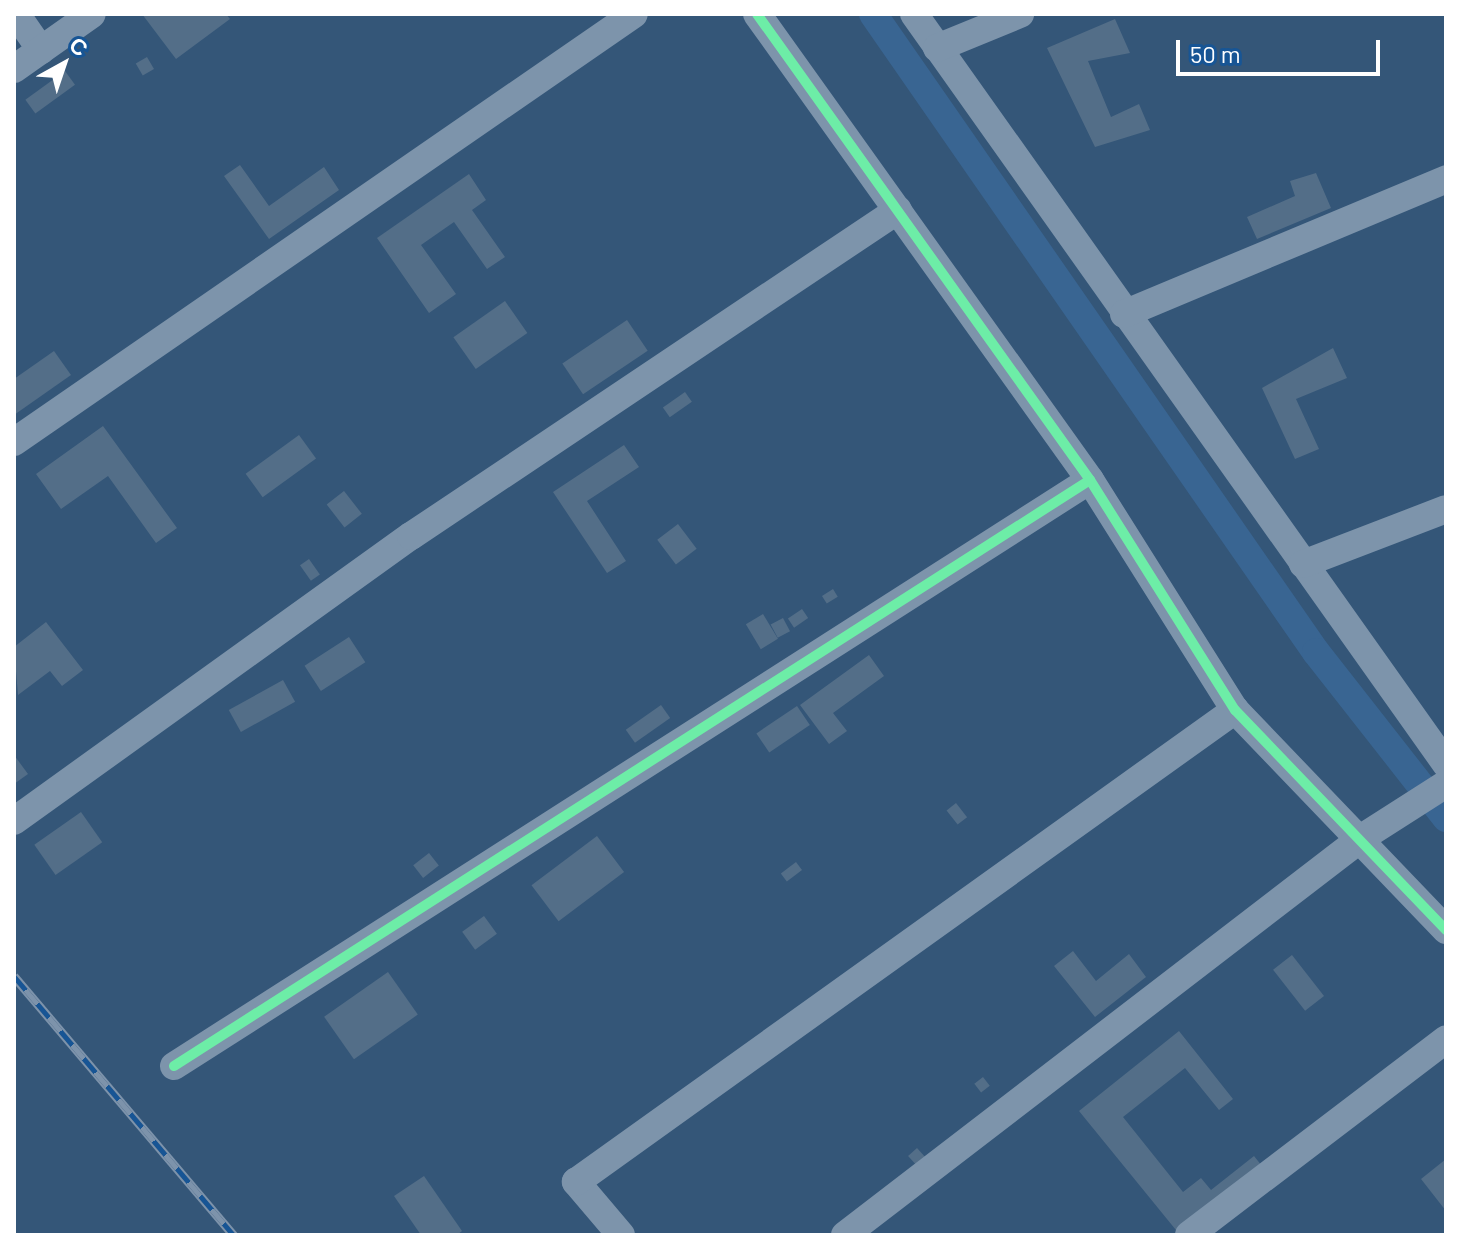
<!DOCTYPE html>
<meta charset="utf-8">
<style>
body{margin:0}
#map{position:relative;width:1460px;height:1249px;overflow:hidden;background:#345678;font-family:Barlow,sans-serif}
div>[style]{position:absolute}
.canal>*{height:28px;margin:-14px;padding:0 14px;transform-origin:14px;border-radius:14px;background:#396592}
.building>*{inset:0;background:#536e88;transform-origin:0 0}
.minor>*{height:28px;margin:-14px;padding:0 14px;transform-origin:14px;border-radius:14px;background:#7d94ab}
.rail>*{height:9px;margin-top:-4.5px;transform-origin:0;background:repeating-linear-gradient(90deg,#175595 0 18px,#7d93ab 0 36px);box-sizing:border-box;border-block:2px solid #7d93ab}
.cycleway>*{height:10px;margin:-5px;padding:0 5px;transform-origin:5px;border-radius:5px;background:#6deda7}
span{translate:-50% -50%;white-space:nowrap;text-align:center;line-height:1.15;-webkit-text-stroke:6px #175595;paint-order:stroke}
.frame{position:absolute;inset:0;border:16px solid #fff;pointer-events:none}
.north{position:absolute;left:24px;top:24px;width:80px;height:80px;-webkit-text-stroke:6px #175595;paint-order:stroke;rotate:40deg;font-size:22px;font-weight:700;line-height:32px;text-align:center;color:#fff}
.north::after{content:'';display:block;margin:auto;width:28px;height:36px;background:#fff;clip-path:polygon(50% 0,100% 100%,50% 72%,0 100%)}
.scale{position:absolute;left:1176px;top:40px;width:204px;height:36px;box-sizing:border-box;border:4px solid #fff;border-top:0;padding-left:10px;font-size:24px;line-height:28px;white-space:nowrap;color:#fff;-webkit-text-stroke:6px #175595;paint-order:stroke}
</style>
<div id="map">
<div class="canal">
<i style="left:873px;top:14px;width:777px;rotate:55.23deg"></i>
<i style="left:1316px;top:652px;width:211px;rotate:51.9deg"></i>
</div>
<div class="building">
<i style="clip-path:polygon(142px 14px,226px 14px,230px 19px,176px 59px)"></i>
<i style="clip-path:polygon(1115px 19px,1130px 53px,1088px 61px,1111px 117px,1139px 104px,1150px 130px,1095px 147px,1047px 48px)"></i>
<i style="left:147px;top:57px;width:14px;height:13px;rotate:60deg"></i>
<i style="left:65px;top:71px;width:17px;height:49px;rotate:54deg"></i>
<i style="clip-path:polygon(240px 165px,269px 206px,324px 167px,339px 190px,269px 239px,224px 176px)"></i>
<i style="clip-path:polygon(1316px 173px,1331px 208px,1257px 239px,1247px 217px,1295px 196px,1290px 181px)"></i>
<i style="clip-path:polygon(469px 174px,486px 200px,472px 210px,505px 257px,487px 269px,454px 222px,421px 245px,456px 294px,429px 313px,377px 238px)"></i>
<i style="left:505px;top:301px;width:39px;height:63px;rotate:55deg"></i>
<i style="left:627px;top:320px;width:37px;height:78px;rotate:56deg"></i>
<i style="clip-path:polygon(1333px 348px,1347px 378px,1296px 399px,1319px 449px,1295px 459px,1262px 388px)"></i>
<i style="clip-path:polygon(54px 351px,71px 375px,14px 415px,14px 379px)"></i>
<i style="left:685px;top:392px;width:12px;height:27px;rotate:55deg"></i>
<i style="clip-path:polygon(103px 426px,177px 528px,156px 543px,108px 476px,61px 509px,36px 474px)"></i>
<i style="left:299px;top:435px;width:29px;height:66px;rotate:54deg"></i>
<i style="clip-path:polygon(624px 445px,639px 467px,587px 501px,626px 561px,607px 573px,553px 492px)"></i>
<i style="left:344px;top:491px;width:29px;height:22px;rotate:52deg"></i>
<i style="left:678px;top:524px;width:31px;height:26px;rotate:53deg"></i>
<i style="left:309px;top:559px;width:19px;height:11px;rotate:55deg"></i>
<i style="left:833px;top:589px;width:9px;height:13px;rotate:58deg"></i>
<i style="left:802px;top:609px;width:11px;height:17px;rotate:56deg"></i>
<i style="left:763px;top:614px;width:29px;height:20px;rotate:59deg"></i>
<i style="left:783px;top:618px;width:15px;height:14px;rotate:62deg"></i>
<i style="clip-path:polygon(46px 622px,83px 670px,62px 686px,50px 671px,18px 695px,14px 647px)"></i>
<i style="left:349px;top:637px;width:30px;height:53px;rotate:57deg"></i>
<i style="clip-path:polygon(869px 655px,884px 676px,833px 713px,847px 731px,829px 744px,800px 705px)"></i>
<i style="left:283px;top:680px;width:25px;height:62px;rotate:61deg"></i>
<i style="left:661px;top:705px;width:16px;height:43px;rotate:55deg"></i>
<i style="left:797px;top:706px;width:23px;height:49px;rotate:56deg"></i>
<i style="clip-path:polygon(14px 755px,28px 774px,14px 784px)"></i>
<i style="left:956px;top:803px;width:18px;height:12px;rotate:52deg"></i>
<i style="left:81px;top:812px;width:37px;height:57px;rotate:55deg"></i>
<i style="left:597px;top:836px;width:45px;height:82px;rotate:53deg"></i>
<i style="left:429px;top:853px;width:16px;height:20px;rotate:52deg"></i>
<i style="left:796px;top:862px;width:10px;height:19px;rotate:53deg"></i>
<i style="left:484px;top:916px;width:22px;height:27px;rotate:54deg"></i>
<i style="clip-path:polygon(1073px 951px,1096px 981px,1129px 954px,1146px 977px,1095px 1017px,1054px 966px)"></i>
<i style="left:1292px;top:955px;width:52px;height:24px;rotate:52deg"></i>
<i style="left:388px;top:972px;width:52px;height:78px;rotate:55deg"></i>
<i style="clip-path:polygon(1179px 1031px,1233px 1099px,1219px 1110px,1185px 1068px,1123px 1117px,1183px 1192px,1201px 1178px,1211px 1190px,1254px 1156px,1266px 1171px,1180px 1235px,1079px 1111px)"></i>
<i style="left:983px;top:1077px;width:11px;height:11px;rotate:52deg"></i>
<i style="left:917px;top:1148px;width:24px;height:12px;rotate:48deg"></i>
<i style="clip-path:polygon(1446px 1159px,1446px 1211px,1421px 1179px)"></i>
<i style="clip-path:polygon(424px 1176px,462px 1231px,457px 1235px,421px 1235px,394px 1196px)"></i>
</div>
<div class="minor">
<i style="left:16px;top:14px;width:44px;rotate:55.2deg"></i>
<i style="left:757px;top:14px;width:573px;rotate:54.45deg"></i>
<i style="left:1090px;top:480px;width:272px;rotate:57.8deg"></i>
<i style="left:1235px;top:710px;width:305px;rotate:46.2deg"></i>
<i style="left:914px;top:14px;width:920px;rotate:54.65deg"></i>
<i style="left:937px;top:48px;width:90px;rotate:-22.3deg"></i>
<i style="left:14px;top:69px;width:95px;rotate:-35.2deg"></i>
<i style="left:1124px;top:314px;width:349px;rotate:-22.7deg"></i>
<i style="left:14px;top:442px;width:753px;rotate:-34.62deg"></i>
<i style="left:1303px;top:564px;width:153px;rotate:-21deg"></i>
<i style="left:14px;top:821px;width:489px;rotate:-35.7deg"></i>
<i style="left:411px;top:536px;width:586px;rotate:-33.8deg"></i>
<i style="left:174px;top:1066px;width:1087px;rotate:-32.61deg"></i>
<i style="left:621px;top:1235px;width:70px;rotate:-130.3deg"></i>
<i style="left:576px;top:1182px;width:811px;rotate:-35.61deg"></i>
<i style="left:845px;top:1235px;width:653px;rotate:-37.54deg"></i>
<i style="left:1363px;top:837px;width:98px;rotate:-32.6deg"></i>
<i style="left:1189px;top:1235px;width:323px;rotate:-37.3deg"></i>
</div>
<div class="rail">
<i style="left:14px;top:976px;width:340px;rotate:49.7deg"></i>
</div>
<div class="cycleway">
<i style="left:757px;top:14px;width:573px;rotate:54.45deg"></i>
<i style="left:1090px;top:480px;width:272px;rotate:57.8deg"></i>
<i style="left:1235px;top:710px;width:305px;rotate:46.2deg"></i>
<i style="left:174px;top:1066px;width:1087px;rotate:-32.61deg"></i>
</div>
<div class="frame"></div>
<div class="north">С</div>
<div class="scale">50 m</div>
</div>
